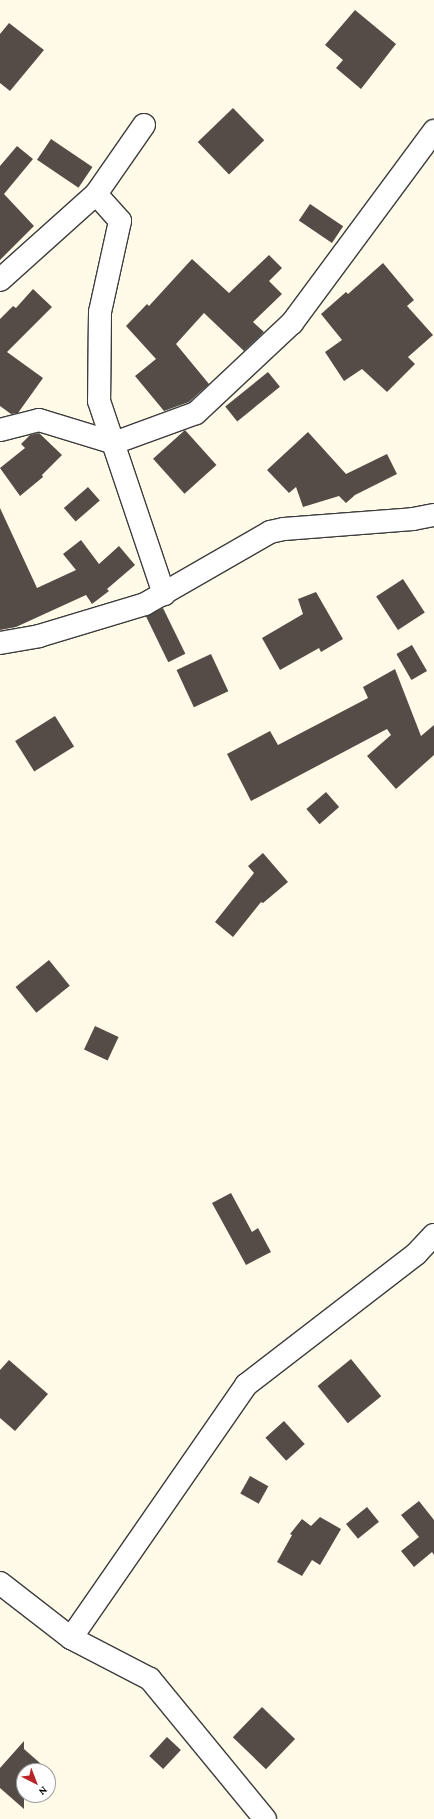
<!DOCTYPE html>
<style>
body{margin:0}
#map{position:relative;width:434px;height:1819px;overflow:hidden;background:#fffbe8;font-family:"Crimson Pro",serif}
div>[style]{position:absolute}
.building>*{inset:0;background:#534c47;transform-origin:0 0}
.roads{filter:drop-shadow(1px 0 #3d3d3d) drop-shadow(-1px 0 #3d3d3d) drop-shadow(0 1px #3d3d3d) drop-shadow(0 -1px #3d3d3d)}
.minor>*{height:22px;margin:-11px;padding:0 11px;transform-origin:11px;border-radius:11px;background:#fff}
span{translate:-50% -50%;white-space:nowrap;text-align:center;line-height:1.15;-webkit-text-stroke:4px #fff;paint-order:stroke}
.north{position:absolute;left:16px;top:1763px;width:40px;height:40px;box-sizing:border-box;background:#fff;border:1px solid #9d9d9d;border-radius:50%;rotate:138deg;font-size:11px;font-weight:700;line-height:16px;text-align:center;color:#0a0a0a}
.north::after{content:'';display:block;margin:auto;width:14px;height:18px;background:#ba2327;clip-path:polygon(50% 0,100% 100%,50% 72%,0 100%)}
</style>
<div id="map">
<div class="building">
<i style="clip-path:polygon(355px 10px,396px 44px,361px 89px,336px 68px,343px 60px,325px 45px)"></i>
<i style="clip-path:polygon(9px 23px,44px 50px,10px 91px,0 83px,0 34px)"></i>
<i style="left:233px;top:108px;width:45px;height:49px;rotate:46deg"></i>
<i style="left:51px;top:139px;width:50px;height:25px;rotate:34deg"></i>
<i style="clip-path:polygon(17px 146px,33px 159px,4px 194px,34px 226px,0 260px,0 166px)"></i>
<i style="left:310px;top:204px;width:40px;height:20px;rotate:34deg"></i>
<i style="clip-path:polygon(269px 255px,282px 268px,269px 281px,282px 294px,253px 322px,264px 332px,244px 351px,204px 313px,176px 344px,209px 384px,189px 402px,164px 411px,135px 376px,156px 359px,126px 326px,147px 304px,149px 306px,192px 259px,229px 293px)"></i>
<i style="clip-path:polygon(383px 263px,414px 300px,407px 306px,433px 335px,408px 357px,415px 364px,387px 392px,362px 369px,344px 381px,325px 352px,342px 340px,321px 314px,346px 292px,348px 294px)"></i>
<i style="clip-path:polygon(33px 289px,52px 307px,7px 352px,43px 378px,18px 413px,11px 414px,0 406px,0 319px,13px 306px,16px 308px)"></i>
<i style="left:268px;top:372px;width:19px;height:55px;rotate:51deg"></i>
<i style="left:185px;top:430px;width:47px;height:43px;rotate:48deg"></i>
<i style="clip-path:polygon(308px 432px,346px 474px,387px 454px,397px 474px,355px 495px,346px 503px,339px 496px,303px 507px,296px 487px,289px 493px,267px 470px)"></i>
<i style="clip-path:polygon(39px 433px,62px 455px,42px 475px,43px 477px,20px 496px,0 468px,25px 448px,21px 444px,30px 435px)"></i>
<i style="left:88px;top:487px;width:18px;height:32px;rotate:49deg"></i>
<i style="clip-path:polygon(0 508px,37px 588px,76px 570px,63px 554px,81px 540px,99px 564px,119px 546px,135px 565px,107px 589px,109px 591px,92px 604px,86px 595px,16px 627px,0 630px)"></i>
<i style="left:403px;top:579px;width:40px;height:32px;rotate:57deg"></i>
<i style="clip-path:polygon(316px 592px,343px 639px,321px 652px,319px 648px,280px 670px,262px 638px,303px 614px,298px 599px)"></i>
<i style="left:163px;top:608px;width:51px;height:19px;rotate:64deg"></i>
<i style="left:412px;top:645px;width:30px;height:18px;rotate:60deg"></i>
<i style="left:211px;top:654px;width:41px;height:38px;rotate:65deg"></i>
<i style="clip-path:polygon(395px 669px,421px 736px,434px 725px,434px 755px,396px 789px,367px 756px,391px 735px,387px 729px,251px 801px,227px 754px,270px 731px,278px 745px,368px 698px,363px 687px)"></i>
<i style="left:55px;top:716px;width:36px;height:47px;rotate:58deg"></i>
<i style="left:326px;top:792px;width:20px;height:26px;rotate:49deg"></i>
<i style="clip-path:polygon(263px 853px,288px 882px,263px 903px,261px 902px,233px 937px,215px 922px,254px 873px,248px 866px)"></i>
<i style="left:49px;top:960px;width:33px;height:43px;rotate:51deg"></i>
<i style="left:95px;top:1026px;width:26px;height:26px;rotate:25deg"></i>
<i style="clip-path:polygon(231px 1193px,252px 1232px,258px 1228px,271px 1252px,246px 1265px,212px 1203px)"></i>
<i style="left:351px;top:1359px;width:48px;height:43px;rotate:51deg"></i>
<i style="clip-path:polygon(9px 1360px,48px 1394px,15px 1431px,0 1418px,0 1370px)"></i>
<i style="left:284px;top:1421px;width:31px;height:25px;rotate:48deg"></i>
<i style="left:250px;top:1476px;width:21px;height:20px;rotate:29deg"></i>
<i style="clip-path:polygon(419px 1501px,434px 1520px,434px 1555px,432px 1552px,414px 1567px,401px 1551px,419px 1537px,401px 1515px)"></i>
<i style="left:367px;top:1507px;width:19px;height:27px;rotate:51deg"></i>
<i style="clip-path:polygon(320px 1517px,341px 1529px,320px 1565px,312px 1560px,302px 1576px,277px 1562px,292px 1535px,290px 1534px,302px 1519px,311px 1526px)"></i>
<i style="left:262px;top:1707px;width:46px;height:42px;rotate:44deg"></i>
<i style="left:167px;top:1737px;width:19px;height:26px;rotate:43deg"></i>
<i style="clip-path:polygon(24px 1741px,24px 1749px,49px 1771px,24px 1771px,24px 1809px,0 1788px,0 1768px)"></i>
</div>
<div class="roads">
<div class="minor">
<i style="left:96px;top:194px;width:36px;rotate:48deg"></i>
<i style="left:120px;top:221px;width:93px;rotate:102.4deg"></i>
<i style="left:100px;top:312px;width:89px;rotate:90.6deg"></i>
<i style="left:99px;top:401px;width:204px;rotate:71.4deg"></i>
<i style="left:0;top:280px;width:129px;rotate:-41.9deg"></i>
<i style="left:96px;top:194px;width:84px;rotate:-55.2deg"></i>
<i style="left:0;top:430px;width:40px;rotate:-14.4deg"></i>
<i style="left:39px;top:420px;width:78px;rotate:17deg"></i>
<i style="left:114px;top:443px;width:87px;rotate:-20.1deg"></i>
<i style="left:196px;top:413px;width:132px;rotate:-43.2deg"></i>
<i style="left:292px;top:323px;width:239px;rotate:-53.5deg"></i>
<i style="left:0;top:643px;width:40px;rotate:-10deg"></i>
<i style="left:39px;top:636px;width:111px;rotate:-16.8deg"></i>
<i style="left:145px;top:604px;width:144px;rotate:-29.9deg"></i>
<i style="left:270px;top:532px;width:14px;rotate:-12deg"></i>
<i style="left:284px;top:529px;width:129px;rotate:-4.4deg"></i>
<i style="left:413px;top:519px;width:21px;rotate:-11deg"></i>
<i style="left:0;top:1583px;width:90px;rotate:37.8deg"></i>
<i style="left:71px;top:1638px;width:89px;rotate:27.4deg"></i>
<i style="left:150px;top:1679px;width:181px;rotate:50.6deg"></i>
<i style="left:71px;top:1638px;width:308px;rotate:-55.3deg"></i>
<i style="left:246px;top:1385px;width:215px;rotate:-37.6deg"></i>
<i style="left:416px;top:1254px;width:26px;rotate:-47deg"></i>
</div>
</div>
<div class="north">N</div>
</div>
